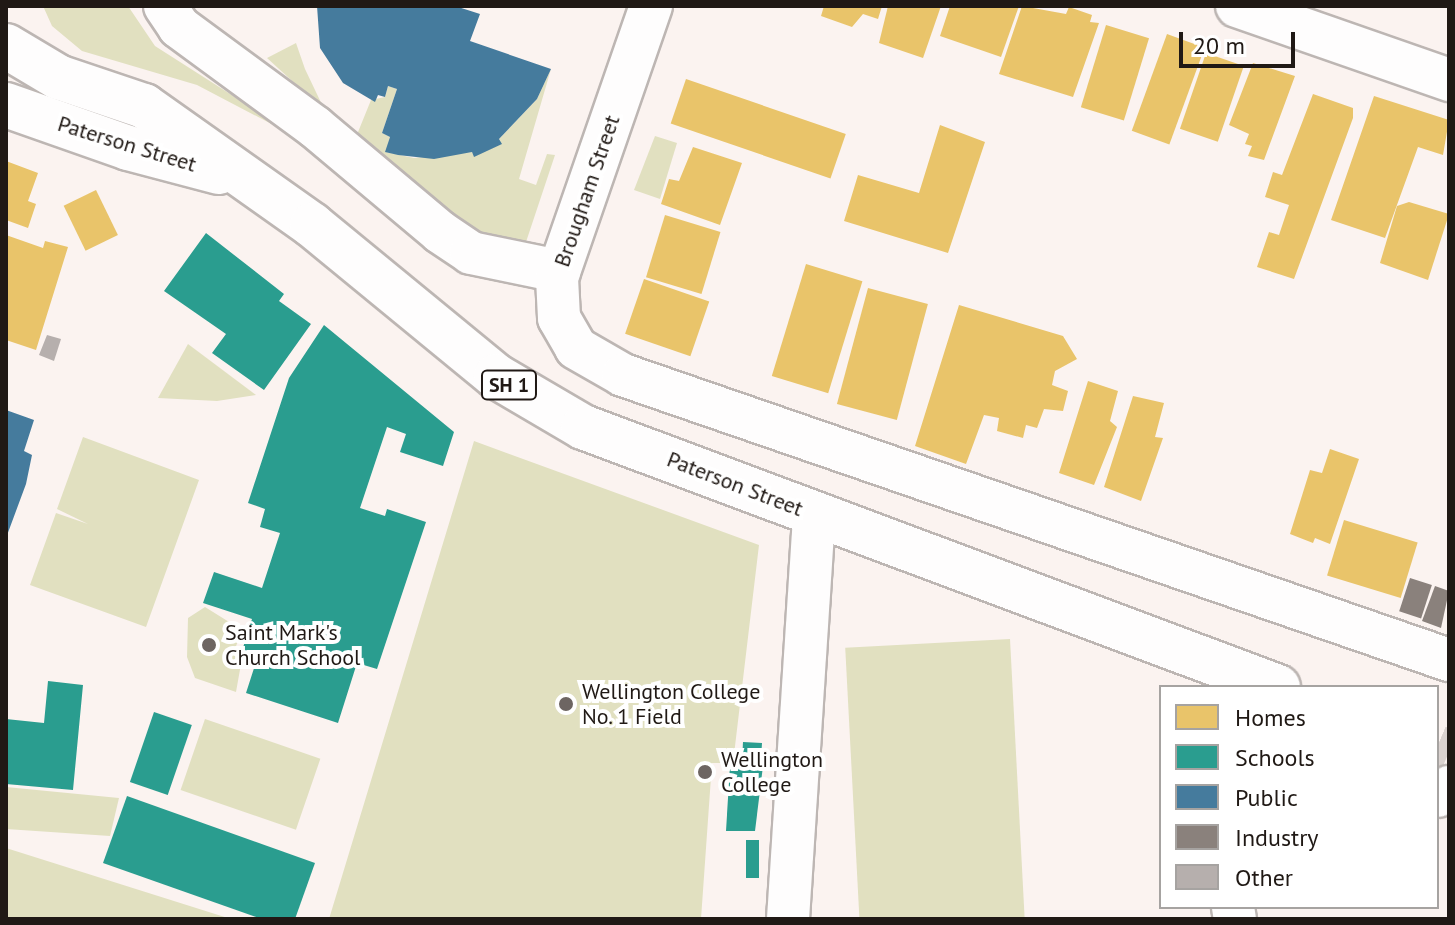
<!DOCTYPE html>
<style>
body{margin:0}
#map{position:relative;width:1455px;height:925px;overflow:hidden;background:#fbf3f0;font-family:"PT Sans",sans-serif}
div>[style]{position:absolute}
.green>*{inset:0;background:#e1e0c0;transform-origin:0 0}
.homes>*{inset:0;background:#e9c46a;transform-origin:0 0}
.schools>*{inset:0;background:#2a9d8f;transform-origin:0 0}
.public>*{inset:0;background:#457b9d}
.industry>*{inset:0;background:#8a817c;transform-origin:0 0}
.building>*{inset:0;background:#b6afad}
.highway-tunnel>*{height:44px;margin-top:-22px;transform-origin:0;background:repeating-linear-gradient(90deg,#dad2cf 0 44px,transparent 0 66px)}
.roads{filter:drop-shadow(2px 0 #bdb6b3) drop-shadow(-2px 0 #bdb6b3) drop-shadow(0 2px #bdb6b3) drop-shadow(0 -2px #bdb6b3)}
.minor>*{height:42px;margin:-21px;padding:0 21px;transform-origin:21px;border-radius:21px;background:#fefdfd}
.highway>*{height:44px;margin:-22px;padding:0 22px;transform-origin:22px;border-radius:22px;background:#fefdfd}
.dots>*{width:22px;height:22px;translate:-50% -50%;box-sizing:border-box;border:4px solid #fff;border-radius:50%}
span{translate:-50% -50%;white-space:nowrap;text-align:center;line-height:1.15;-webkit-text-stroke:8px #fff;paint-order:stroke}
.shield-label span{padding:2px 6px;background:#fff;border:2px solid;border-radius:6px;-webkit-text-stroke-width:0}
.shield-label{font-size:20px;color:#201915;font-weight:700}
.street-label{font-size:22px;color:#201915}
.poi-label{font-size:22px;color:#201915}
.left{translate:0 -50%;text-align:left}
.frame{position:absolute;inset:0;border:8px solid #201915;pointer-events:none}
.legend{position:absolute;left:1159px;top:685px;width:280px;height:224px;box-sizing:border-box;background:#fff;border:2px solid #a6a3a1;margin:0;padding:10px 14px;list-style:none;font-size:24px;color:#201915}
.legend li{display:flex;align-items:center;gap:16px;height:40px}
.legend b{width:40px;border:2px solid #a6a3a1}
.scale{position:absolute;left:1179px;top:32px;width:116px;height:36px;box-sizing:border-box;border:4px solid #201915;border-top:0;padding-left:10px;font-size:24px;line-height:28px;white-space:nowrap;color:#201915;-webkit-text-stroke:6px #fff;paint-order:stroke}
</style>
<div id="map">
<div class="green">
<i style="clip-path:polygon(43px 6px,128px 6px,155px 46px,302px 140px,197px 85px,82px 51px,52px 26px)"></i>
<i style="clip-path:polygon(296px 43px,305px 69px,325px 111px,267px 58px)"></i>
<i style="clip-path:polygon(551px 69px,519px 179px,536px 185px,547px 154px,555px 155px,524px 248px,450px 223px,356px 137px,371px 100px,385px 97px,388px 86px,397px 89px,382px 133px,390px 137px,386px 152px,414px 158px,472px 152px,474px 156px,501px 144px,499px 139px,537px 99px)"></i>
<i style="clip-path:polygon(655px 136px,677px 143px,660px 199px,634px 190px)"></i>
<i style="clip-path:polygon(188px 344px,256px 395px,217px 401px,158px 398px)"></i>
<i style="clip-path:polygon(83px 437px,199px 480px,146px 627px,30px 585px,56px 513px,88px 524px,57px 509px)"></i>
<i style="clip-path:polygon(474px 441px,759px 545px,733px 763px,712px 763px,701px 919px,329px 919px)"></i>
<i style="clip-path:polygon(205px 607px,242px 630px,235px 649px,241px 664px,236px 692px,195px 678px,187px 657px,188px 618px)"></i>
<i style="left:1010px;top:639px;width:281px;height:165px;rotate:87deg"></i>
<i style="left:205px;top:719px;width:122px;height:75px;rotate:19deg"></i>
<i style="clip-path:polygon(6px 787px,119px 798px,110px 836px,6px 829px)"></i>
<i style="clip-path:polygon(6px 848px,231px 919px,6px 919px)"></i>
</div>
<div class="homes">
<i style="clip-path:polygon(824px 6px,882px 6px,878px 19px,863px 14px,852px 27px,821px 16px)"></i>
<i style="clip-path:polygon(888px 6px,941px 6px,923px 58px,879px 43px)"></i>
<i style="clip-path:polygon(950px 6px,1019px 6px,1001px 57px,940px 36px)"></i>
<i style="clip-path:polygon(1022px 6px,1066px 14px,1069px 7px,1092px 15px,1090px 22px,1099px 23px,1073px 97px,999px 74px)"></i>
<i style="left:1106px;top:25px;width:45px;height:86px;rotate:17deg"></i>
<i style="left:1167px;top:34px;width:40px;height:103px;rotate:20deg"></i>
<i style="left:1206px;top:53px;width:40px;height:80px;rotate:19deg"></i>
<i style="clip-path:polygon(1253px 63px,1295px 76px,1264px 160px,1248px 156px,1252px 146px,1245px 144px,1249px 134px,1229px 125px)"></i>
<i style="left:686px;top:79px;width:169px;height:47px;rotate:19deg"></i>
<i style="clip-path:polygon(1313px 94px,1353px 108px,1353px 118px,1294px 279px,1257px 267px,1269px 232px,1279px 235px,1289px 205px,1265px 197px,1273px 172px,1282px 175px)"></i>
<i style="clip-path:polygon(1374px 96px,1449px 120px,1443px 155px,1418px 147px,1385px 238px,1331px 220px)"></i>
<i style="clip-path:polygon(940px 125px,985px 142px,948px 253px,844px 221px,858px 175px,919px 193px)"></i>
<i style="clip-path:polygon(693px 147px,742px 163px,720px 225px,661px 204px,669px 179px,679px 181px)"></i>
<i style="clip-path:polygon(6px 161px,38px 173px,28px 201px,36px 204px,28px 228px,6px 220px)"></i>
<i style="left:96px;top:190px;width:50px;height:36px;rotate:64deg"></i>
<i style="clip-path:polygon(1409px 202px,1449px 214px,1428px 280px,1380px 263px,1397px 206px)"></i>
<i style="left:665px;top:215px;width:58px;height:65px;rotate:17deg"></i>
<i style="clip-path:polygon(6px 235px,43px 248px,45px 241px,68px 247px,36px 350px,6px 340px)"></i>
<i style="left:806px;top:264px;width:59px;height:117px;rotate:17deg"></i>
<i style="left:644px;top:279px;width:69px;height:58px;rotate:19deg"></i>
<i style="left:868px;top:288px;width:62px;height:120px;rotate:15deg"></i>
<i style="clip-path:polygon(959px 305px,1063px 336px,1077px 359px,1055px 371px,1052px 385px,1068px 391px,1063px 411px,1044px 409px,1037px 428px,1026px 425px,1023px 438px,997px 431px,999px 418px,984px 415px,966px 464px,915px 446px)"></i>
<i style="clip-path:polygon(1088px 381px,1118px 391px,1110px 421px,1117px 427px,1094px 485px,1059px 473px)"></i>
<i style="clip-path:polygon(1133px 396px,1164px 403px,1155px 437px,1163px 438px,1141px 501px,1104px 487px)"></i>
<i style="clip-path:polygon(1330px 449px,1359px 459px,1330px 544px,1315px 538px,1313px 543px,1290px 534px,1310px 470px,1322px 473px)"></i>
<i style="left:1344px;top:520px;width:77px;height:58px;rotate:17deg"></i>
</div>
<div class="schools">
<i style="clip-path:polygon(206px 233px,284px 294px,279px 301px,311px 324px,264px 390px,212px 353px,226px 334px,164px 291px)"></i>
<i style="clip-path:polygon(324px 325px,454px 432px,443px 466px,400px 452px,406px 434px,387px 427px,360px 508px,385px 516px,387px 509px,426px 522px,377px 669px,357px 663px,338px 723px,246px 693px,257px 659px,241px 654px,252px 619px,203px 603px,214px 572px,262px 588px,280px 533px,260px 527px,265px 509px,248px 503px,289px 378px)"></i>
<i style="clip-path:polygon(48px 681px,83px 685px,73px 790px,6px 784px,6px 719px,44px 723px)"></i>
<i style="left:154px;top:712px;width:40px;height:74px;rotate:19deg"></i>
<i style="left:743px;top:742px;width:19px;height:17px;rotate:3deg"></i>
<i style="clip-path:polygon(730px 765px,763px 766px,755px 831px,726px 831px)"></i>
<i style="clip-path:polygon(127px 796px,315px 863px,295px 919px,262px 919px,103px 863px)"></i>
<i style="left:746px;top:840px;width:13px;height:38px"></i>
</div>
<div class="public">
<i style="clip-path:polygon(317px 6px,455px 6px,480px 14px,470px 41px,551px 69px,537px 99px,499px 139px,502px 144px,474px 157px,472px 152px,434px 159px,398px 155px,385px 152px,390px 137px,382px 133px,397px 89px,388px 86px,385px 97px,378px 95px,375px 102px,343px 83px,320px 48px)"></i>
<i style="clip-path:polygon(6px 410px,34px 420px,24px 451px,32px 455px,26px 484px,6px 538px)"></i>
</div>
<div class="industry">
<i style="left:1410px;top:578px;width:23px;height:35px;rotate:18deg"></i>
<i style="clip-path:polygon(1435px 586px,1449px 591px,1441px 628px,1422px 621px)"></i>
</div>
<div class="building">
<i style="clip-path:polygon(47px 335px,61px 339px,54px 361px,39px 355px)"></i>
</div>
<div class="highway-tunnel">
<i style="left:1437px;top:747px;width:13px;rotate:23deg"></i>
</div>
<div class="roads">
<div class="minor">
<i style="left:165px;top:6px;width:25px;rotate:56deg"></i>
<i style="left:179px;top:27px;width:169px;rotate:36.3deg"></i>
<i style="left:315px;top:127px;width:163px;rotate:40deg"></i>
<i style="left:440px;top:232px;width:37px;rotate:34deg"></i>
<i style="left:471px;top:253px;width:90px;rotate:11.6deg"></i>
<i style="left:651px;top:6px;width:288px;rotate:109.1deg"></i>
<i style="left:557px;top:278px;width:40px;rotate:87.1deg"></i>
<i style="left:559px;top:318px;width:34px;rotate:60deg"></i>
<i style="left:576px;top:348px;width:54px;rotate:29.9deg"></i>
<i style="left:623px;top:375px;width:874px;rotate:19.04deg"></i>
<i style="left:1237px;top:6px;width:225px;rotate:19.2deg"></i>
<i style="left:1437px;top:796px;width:15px;rotate:-37deg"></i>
<i style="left:1233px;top:907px;width:12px;rotate:81deg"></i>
<i style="left:788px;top:919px;width:406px;rotate:-86.3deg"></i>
</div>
<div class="highway">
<i style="left:6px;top:46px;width:61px;rotate:30.8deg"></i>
<i style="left:58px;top:77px;width:91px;rotate:18.6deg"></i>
<i style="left:144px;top:106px;width:206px;rotate:35.3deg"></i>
<i style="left:312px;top:225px;width:238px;rotate:39.4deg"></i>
<i style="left:496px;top:376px;width:101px;rotate:30.4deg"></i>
<i style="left:583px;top:427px;width:742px;rotate:20.51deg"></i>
<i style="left:6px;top:105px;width:129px;rotate:19.4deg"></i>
<i style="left:128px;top:148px;width:94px;rotate:14.8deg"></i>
</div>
</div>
<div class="dots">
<i style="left:209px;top:645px;background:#6d6562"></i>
<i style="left:566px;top:704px;background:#6d6562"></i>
<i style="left:705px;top:772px;background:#6d6562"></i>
</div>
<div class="shield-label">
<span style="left:509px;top:385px">SH 1</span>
</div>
<div class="street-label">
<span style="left:127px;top:144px;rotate:17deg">Paterson Street</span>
<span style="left:587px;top:191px;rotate:-71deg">Brougham Street</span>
<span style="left:735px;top:484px;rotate:21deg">Paterson Street</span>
</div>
<div class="poi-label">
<span class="left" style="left:225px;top:645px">Saint Mark's<br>Church School</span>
<span class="left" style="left:582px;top:704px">Wellington College<br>No. 1 Field</span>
<span class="left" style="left:721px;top:772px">Wellington<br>College</span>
</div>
<div class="frame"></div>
<ul class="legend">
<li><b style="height:22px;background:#e9c46a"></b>Homes</li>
<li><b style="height:22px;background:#2a9d8f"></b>Schools</li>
<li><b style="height:22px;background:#457b9d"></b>Public</li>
<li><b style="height:22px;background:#8a817c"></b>Industry</li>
<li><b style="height:22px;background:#b6afad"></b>Other</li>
</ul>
<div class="scale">20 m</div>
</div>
